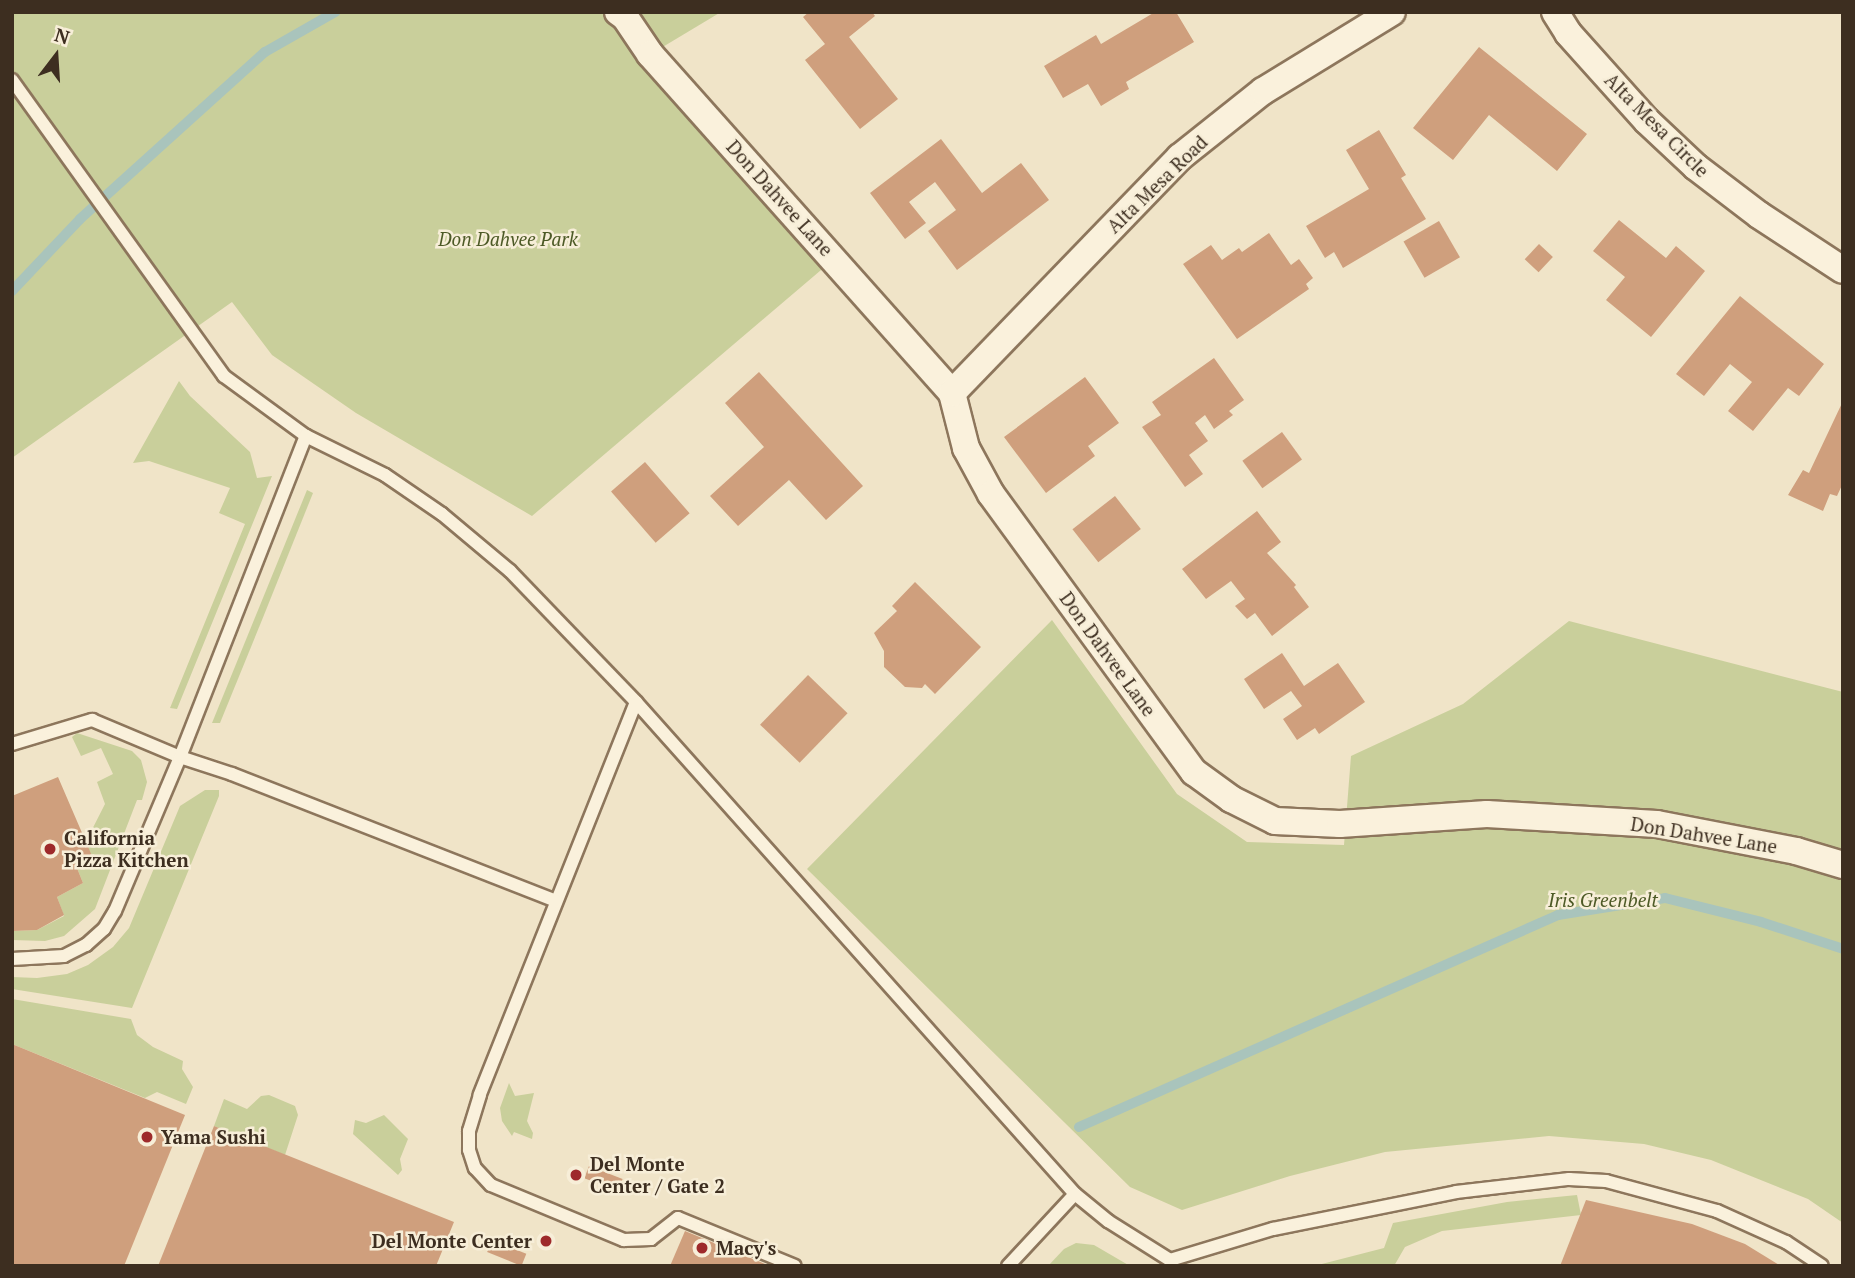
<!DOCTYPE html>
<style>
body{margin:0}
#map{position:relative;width:1855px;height:1278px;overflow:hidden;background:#f0e4c8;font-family:"PT Serif",serif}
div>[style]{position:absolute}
.green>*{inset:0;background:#c9cf9b}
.stream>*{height:10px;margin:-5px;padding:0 5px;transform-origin:5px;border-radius:5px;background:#a9c4bc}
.building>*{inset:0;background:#cf9f7d;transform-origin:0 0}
.roads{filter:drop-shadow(2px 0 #8d765c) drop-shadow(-2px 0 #8d765c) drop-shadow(0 2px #8d765c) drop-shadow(0 -2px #8d765c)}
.lane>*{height:12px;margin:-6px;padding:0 6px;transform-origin:6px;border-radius:6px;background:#faf1dc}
.street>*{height:26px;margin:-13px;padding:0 13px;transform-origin:13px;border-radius:13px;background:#faf1dc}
.dots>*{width:19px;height:19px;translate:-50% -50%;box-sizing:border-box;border:4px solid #f7eed8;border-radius:50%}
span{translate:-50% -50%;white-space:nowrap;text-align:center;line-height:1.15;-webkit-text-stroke:5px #f7eed8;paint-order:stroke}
.street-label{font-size:19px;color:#3d2e20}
.park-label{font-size:19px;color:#4d5a26;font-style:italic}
.poi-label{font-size:19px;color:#3d2e20;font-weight:700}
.left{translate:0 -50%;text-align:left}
.right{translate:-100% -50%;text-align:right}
.frame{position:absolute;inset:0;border:14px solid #3d2e20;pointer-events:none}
.north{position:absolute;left:21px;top:21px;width:70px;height:70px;-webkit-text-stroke:5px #f7eed8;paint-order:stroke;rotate:17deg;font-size:19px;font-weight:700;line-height:28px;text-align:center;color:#3d2e20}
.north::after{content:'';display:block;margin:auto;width:24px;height:32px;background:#3d2e20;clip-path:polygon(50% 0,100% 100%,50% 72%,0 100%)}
</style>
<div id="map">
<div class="green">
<i style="clip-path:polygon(12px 12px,721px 12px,651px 54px,834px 259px,532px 516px,356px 413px,272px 355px,232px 302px,12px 458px)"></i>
<i style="clip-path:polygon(179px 381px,190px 396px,250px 452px,257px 478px,272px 476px,177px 709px,170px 708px,245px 524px,219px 513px,230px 488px,149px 461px,133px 463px)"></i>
<i style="clip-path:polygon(307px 490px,313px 493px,262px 620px,220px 723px,212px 723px)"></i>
<i style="clip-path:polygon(1052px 620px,1177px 794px,1247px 842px,1344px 845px,1351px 756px,1463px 704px,1569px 621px,1843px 692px,1843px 1223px,1808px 1199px,1711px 1160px,1644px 1144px,1549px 1136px,1385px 1152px,1290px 1176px,1182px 1210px,1130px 1187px,807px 869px)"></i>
<i style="clip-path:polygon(77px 733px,132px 751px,141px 760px,147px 782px,142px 800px,137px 800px,95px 909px,64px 936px,45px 941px,12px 940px,12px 931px,37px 930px,64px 916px,57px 897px,83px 883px,75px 863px,105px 804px,97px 782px,113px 774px,101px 748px,81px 756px,72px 737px)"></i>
<i style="clip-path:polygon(205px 790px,219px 790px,219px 796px,132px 1008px,12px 989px,12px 977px,37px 978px,67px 974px,88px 965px,113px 947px,129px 928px,180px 806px)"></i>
<i style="clip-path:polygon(12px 999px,131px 1019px,137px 1035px,153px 1047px,183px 1061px,182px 1069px,193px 1087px,186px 1104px,157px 1092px,145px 1098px,12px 1044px)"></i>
<i style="clip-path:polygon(509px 1083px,515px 1096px,534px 1093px,527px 1121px,533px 1133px,532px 1139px,514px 1132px,512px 1136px,502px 1121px,500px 1108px)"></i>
<i style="clip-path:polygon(269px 1095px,295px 1106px,298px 1115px,285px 1155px,214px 1126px,224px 1099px,247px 1109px,261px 1096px)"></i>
<i style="clip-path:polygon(384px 1115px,408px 1139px,400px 1159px,402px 1170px,398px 1175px,353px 1134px,355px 1120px,366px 1123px)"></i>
<i style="clip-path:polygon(1577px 1195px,1581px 1215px,1442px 1231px,1405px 1247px,1394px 1266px,1314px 1266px,1384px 1248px,1393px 1223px,1507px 1202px)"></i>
<i style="clip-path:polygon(1076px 1243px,1094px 1245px,1130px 1266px,1048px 1266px,1064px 1249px)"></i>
</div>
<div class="stream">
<i style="left:12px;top:291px;width:99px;rotate:-46.6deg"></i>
<i style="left:80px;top:219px;width:249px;rotate:-42.1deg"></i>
<i style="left:265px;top:52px;width:81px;rotate:-29.7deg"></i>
<i style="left:1079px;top:1127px;width:524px;rotate:-23.87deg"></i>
<i style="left:1558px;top:915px;width:108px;rotate:-9deg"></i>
<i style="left:1665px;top:898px;width:99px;rotate:14deg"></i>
<i style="left:1761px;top:922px;width:86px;rotate:18.2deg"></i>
</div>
<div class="building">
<i style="clip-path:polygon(809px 12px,872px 12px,875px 16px,849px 37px,898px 99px,860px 129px,805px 60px,825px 44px,803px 17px)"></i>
<i style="clip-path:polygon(1155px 12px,1176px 12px,1194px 42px,1126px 82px,1129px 89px,1101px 106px,1088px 84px,1063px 98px,1044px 66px,1096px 35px,1101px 44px)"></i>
<i style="clip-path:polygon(1479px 47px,1587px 134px,1557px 171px,1489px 115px,1453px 160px,1413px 128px)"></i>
<i style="clip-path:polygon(1379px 130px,1406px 175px,1401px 178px,1426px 219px,1343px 268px,1334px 252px,1325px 258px,1306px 226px,1369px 189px,1346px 150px)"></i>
<i style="clip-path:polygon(941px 139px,982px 193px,1021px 163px,1049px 200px,957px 270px,928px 231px,956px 210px,935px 182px,909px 202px,926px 223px,905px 239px,870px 193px)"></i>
<i style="clip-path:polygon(1619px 220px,1666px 258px,1676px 246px,1705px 271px,1651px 337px,1606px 300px,1625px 277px,1593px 251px)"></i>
<i style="left:1439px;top:221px;width:42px;height:41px;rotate:60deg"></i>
<i style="clip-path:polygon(1269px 233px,1291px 265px,1299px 259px,1313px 278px,1306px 284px,1309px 289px,1237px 339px,1183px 264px,1211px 245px,1222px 260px,1239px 248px,1242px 252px)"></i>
<i style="left:1539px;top:244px;width:19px;height:21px;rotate:43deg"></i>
<i style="clip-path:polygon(1740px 296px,1824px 364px,1799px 396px,1788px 388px,1753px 431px,1728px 411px,1752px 382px,1730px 364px,1704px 396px,1676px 374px)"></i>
<i style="clip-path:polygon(1214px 358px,1244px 400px,1229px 411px,1233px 415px,1214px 429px,1205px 415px,1195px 423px,1208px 441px,1189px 455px,1203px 474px,1185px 487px,1142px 427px,1161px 415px,1152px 402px)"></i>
<i style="clip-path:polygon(759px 372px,863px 486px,826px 520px,789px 480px,738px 526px,710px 496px,764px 447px,725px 403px)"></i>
<i style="clip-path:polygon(1085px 377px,1119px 423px,1088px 446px,1095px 456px,1046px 493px,1004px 437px)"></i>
<i style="clip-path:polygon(1843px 401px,1843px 483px,1837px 496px,1830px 494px,1823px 511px,1788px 495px,1803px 470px,1809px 473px)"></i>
<i style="left:1282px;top:432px;width:34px;height:49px;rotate:54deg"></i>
<i style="left:645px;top:462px;width:68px;height:45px;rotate:49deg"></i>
<i style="left:1115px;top:496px;width:42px;height:54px;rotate:52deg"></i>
<i style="clip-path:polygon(1257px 511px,1281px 542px,1267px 553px,1296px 585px,1294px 587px,1309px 607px,1272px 636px,1255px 613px,1247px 619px,1235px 606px,1245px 599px,1231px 581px,1206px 599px,1182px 569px)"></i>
<i style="clip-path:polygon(915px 582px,981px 647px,935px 694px,925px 684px,922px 688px,905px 687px,884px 667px,884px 651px,874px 633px,897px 611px,892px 606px)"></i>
<i style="clip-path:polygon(1282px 653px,1304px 686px,1338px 663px,1365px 702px,1319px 734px,1315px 728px,1297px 740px,1283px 719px,1302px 706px,1291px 691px,1264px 709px,1244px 679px)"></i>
<i style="left:808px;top:675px;width:55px;height:69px;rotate:44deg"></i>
<i style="clip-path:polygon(58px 777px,92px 856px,75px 863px,83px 883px,57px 897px,64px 915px,37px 930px,12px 931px,12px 796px)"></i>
<i style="clip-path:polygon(12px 1044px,185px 1115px,124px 1266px,12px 1266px)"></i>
<i style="clip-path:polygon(214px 1126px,454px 1222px,436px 1266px,158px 1266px)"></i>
<i style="left:589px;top:1166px;width:36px;height:13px;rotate:21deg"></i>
<i style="clip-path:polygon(1586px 1200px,1692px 1224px,1745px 1244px,1781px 1266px,1560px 1266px)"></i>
<i style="clip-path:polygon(685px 1231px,770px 1266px,670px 1266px)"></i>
<i style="left:492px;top:1240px;width:37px;height:13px;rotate:22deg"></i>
</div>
<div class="roads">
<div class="lane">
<i style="left:12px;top:80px;width:364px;rotate:54.4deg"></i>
<i style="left:224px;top:376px;width:102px;rotate:36.2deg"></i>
<i style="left:306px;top:436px;width:88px;rotate:26.3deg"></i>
<i style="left:385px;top:475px;width:69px;rotate:34.4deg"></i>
<i style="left:442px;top:514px;width:89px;rotate:40deg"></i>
<i style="left:510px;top:571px;width:182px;rotate:46.1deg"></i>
<i style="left:636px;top:702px;width:659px;rotate:48.26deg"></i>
<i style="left:1075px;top:1194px;width:43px;rotate:39.3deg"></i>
<i style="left:1108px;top:1221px;width:73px;rotate:32.2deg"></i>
<i style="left:1170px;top:1260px;width:108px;rotate:-16.8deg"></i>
<i style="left:1273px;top:1229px;width:187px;rotate:-11.4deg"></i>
<i style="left:1456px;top:1192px;width:114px;rotate:-6.6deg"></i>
<i style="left:1569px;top:1179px;width:37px;rotate:3deg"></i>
<i style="left:1606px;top:1181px;width:115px;rotate:15.1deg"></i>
<i style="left:1717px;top:1211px;width:76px;rotate:24.2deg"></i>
<i style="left:1786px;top:1242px;width:43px;rotate:33.7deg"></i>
<i style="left:636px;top:702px;width:423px;rotate:111.7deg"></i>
<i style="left:480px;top:1095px;width:38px;rotate:107deg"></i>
<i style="left:469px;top:1131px;width:19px;rotate:90deg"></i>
<i style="left:469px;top:1150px;width:19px;rotate:72deg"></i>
<i style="left:475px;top:1168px;width:23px;rotate:47deg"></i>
<i style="left:491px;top:1185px;width:144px;rotate:22.5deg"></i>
<i style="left:624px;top:1240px;width:27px;rotate:-2deg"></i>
<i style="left:651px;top:1239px;width:34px;rotate:-38deg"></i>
<i style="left:678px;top:1218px;width:126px;rotate:22.3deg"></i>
<i style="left:12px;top:744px;width:84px;rotate:-16.7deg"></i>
<i style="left:92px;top:720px;width:95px;rotate:22.8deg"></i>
<i style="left:180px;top:757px;width:55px;rotate:18.1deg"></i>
<i style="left:232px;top:774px;width:348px;rotate:21.4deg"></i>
<i style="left:12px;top:959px;width:52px;rotate:-3.3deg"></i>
<i style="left:64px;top:956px;width:25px;rotate:-27deg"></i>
<i style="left:86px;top:945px;width:24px;rotate:-42deg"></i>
<i style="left:104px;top:929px;width:21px;rotate:-59deg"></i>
<i style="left:115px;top:911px;width:167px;rotate:-67.1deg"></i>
<i style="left:180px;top:757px;width:345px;rotate:-68.6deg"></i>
<i style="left:1008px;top:1266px;width:98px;rotate:-47.1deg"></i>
</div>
<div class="street">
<i style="left:618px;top:12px;width:9px;rotate:36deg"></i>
<i style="left:625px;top:17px;width:45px;rotate:56deg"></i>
<i style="left:650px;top:54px;width:454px;rotate:48.3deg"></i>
<i style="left:952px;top:393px;width:57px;rotate:75.7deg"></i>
<i style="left:966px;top:448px;width:52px;rotate:61.5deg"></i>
<i style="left:991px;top:494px;width:344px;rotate:53.9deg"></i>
<i style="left:1194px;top:772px;width:46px;rotate:36.1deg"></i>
<i style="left:1231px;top:799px;width:49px;rotate:26.6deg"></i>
<i style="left:1275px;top:821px;width:65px;rotate:2.6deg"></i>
<i style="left:1340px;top:824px;width:147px;rotate:-3.9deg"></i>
<i style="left:1487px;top:814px;width:170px;rotate:3.4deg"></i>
<i style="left:1657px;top:824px;width:142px;rotate:11deg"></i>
<i style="left:1796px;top:851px;width:49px;rotate:16.6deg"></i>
<i style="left:1555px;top:12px;width:25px;rotate:58deg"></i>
<i style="left:1568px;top:33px;width:118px;rotate:48.1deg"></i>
<i style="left:1647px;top:121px;width:67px;rotate:43.2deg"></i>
<i style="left:1696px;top:167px;width:79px;rotate:37.3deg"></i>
<i style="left:1759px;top:215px;width:100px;rotate:33.2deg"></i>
<i style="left:952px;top:393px;width:328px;rotate:-46deg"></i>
<i style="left:1180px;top:157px;width:106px;rotate:-38.5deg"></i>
<i style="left:1263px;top:91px;width:151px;rotate:-31.5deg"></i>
</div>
</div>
<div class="dots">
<i style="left:50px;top:849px;background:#9e2a2b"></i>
<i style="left:147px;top:1137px;background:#9e2a2b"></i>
<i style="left:576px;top:1175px;background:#9e2a2b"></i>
<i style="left:546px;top:1241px;background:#9e2a2b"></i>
<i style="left:702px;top:1248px;background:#9e2a2b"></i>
</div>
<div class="street-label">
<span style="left:1657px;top:125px;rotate:45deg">Alta Mesa Circle</span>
<span style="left:1157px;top:184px;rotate:-44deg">Alta Mesa Road</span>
<span style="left:780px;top:198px;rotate:48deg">Don Dahvee Lane</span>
<span style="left:1108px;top:654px;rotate:54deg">Don Dahvee Lane</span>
<span style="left:1704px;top:835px;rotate:9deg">Don Dahvee Lane</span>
</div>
<div class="park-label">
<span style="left:508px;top:239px">Don Dahvee Park</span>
<span style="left:1603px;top:900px">Iris Greenbelt</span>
</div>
<div class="poi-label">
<span class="left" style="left:64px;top:849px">California<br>Pizza Kitchen</span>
<span class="left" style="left:161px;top:1137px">Yama Sushi</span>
<span class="left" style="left:590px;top:1175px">Del Monte<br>Center / Gate 2</span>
<span class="right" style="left:532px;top:1241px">Del Monte Center</span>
<span class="left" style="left:716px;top:1248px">Macy's</span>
</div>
<div class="frame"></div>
<div class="north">N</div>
</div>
